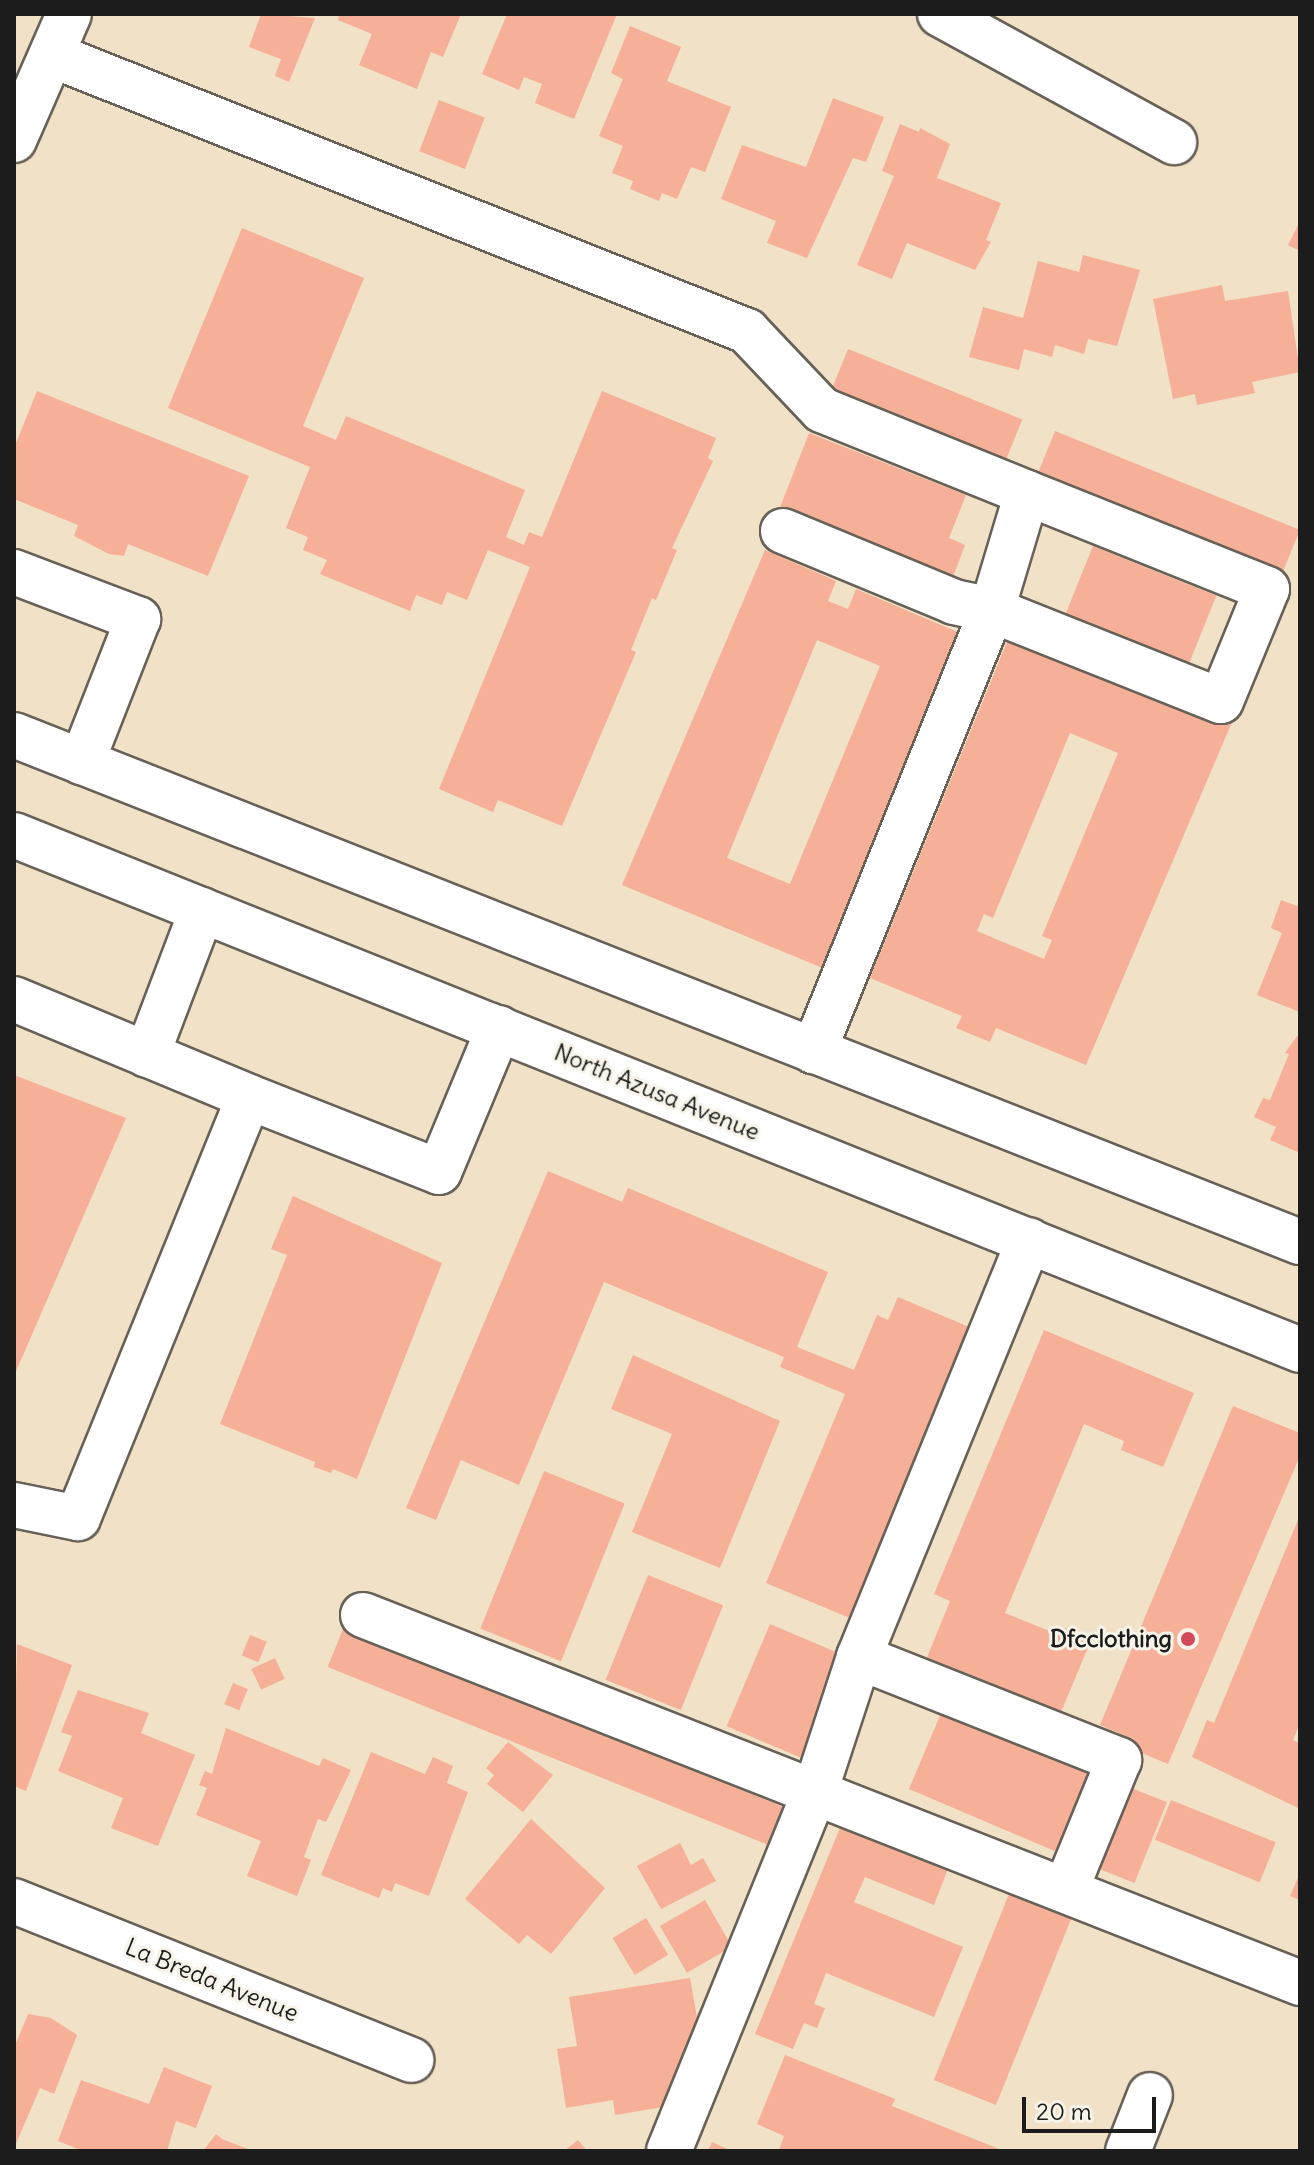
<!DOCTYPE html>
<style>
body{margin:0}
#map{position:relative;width:1314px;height:2165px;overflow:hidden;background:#f1e1c6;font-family:Delius,sans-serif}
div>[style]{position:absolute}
.building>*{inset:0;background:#f6b097;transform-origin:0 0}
.roads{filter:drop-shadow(2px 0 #676158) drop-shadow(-2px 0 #676158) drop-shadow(0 2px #676158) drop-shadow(0 -2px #676158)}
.minor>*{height:44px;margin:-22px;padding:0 22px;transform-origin:22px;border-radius:22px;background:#fff}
.major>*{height:44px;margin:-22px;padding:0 22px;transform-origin:22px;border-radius:22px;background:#fff}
.dots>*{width:22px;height:22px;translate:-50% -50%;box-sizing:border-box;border:4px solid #f7f3e8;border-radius:50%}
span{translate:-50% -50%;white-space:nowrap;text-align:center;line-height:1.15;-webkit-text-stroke:6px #f7f3e8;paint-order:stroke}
.street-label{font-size:24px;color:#1c1c1c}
.poi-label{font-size:24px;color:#1c1c1c;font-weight:700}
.right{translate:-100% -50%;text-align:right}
.frame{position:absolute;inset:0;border:16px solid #1c1c1c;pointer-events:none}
.scale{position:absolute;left:1022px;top:2097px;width:134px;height:36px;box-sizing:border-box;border:4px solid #1c1c1c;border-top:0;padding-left:10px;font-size:24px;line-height:28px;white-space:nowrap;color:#1c1c1c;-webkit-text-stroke:6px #f7f3e8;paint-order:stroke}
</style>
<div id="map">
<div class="building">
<i style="clip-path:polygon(261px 14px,315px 18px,289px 82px,275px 76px,281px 59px,249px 47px)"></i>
<i style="clip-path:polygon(339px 14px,461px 14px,443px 57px,431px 52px,417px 89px,359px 65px,372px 34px,338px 20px)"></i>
<i style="clip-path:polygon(507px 14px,617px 14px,574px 119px,535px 103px,542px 84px,524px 77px,519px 90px,482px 74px)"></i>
<i style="clip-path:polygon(630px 26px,681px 47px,667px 81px,731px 107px,705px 172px,691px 167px,677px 199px,662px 193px,659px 201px,630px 189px,633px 181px,612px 173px,623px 146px,599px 136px,623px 79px,611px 73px)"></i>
<i style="clip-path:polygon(833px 98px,884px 117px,866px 162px,853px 158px,807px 258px,767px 243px,776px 221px,721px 199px,742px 145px,806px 167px)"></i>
<i style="left:439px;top:100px;width:49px;height:55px;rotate:21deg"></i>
<i style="clip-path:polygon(900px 124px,919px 132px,920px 128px,950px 144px,937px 178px,1001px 203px,986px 240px,991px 242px,975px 270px,907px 243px,892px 279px,857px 265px,894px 176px,882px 171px)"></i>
<i style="clip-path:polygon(1300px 221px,1300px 251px,1288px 245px)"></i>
<i style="clip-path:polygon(242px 228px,364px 278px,303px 426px,336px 440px,346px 416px,525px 490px,506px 537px,524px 545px,529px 532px,542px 537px,602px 391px,716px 438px,708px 458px,713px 461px,672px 548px,677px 550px,656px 600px,652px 598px,631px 650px,636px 652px,562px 826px,498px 800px,493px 812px,439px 789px,530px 567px,488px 550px,467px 600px,447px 592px,442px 605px,416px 595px,410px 611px,320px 574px,327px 560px,303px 550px,308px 537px,286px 528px,310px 467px,168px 408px)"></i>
<i style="clip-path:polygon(1083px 255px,1140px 270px,1117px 346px,1088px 339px,1084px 354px,1055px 345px,1052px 357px,1024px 349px,1019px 370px,969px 357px,983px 307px,1023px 318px,1038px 261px,1079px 272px)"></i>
<i style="clip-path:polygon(1222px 285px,1225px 301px,1288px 291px,1300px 372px,1252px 382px,1255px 393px,1197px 405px,1195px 394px,1173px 399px,1153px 299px)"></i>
<i style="left:848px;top:349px;width:188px;height:43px;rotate:22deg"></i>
<i style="clip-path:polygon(37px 391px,249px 476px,208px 576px,128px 544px,124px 556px,109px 554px,74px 536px,78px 525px,14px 499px,14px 448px)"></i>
<i style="left:1055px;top:431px;width:264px;height:44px;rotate:22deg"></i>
<i style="clip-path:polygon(809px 433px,966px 495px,949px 538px,965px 545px,953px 577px,779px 510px)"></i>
<i style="left:1093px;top:546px;width:133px;height:84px;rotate:22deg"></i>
<i style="clip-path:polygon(evenodd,765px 550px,836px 581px,828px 601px,848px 609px,856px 589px,960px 633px,839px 923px,843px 925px,825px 969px,622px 885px,765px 550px,817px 640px,880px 666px,790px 884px,727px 858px,817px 640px)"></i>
<i style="clip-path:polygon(evenodd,1011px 632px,1232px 722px,1086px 1065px,996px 1028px,990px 1042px,956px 1028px,962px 1016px,870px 978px,1011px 632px,1070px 733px,1118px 753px,1042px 936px,1052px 940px,1044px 959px,977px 931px,984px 914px,993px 918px,1070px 733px)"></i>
<i style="clip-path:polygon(1281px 900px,1300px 907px,1300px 1012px,1257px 995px,1282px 933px,1271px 928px)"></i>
<i style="clip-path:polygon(1297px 1036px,1300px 1038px,1300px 1153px,1270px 1140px,1276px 1127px,1254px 1117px,1263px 1098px,1270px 1100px,1289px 1054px,1285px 1053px)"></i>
<i style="clip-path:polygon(14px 1075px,126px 1118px,14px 1376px)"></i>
<i style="clip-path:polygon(548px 1171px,622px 1202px,628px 1188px,828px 1272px,797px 1347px,854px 1370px,877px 1315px,888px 1320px,898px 1297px,974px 1329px,852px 1619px,766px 1583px,845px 1394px,780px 1367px,784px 1357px,604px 1282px,519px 1485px,461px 1460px,436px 1520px,406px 1508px)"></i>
<i style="clip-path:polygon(293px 1196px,442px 1263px,357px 1479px,333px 1469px,331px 1473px,314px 1467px,315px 1462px,220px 1424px,287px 1255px,271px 1249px)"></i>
<i style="clip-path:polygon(1044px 1330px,1194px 1393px,1163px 1467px,1121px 1450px,1124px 1441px,1084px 1424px,1005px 1613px,1062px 1636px,1065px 1628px,1092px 1638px,1061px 1712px,964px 1672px,958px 1688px,921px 1672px,950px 1601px,934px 1594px)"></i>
<i style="clip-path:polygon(633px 1355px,780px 1421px,720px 1568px,632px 1532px,672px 1434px,611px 1409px)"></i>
<i style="clip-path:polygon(1233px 1406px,1300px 1433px,1300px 1456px,1168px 1764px,1132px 1749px,1135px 1740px,1100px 1725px)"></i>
<i style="left:544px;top:1471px;width:87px;height:170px;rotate:22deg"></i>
<i style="clip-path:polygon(1300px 1515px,1300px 1723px,1293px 1740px,1300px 1743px,1300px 1809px,1192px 1757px,1207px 1720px,1214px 1723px)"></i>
<i style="left:648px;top:1575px;width:81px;height:113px;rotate:22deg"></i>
<i style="left:770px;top:1624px;width:82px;height:111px;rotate:23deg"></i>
<i style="left:343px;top:1629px;width:480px;height:41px;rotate:22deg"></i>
<i style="left:250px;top:1635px;width:18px;height:22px;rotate:22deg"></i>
<i style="clip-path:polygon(17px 1644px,72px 1665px,26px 1791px,14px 1786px)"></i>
<i style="left:275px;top:1658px;width:23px;height:26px;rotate:65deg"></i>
<i style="left:233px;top:1683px;width:16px;height:23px;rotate:22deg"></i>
<i style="clip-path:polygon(78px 1690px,149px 1713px,141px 1733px,195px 1755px,158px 1846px,111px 1828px,123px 1798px,58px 1771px,72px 1736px,61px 1732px)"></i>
<i style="clip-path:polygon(941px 1713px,1051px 1759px,1054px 1754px,1092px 1770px,1057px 1852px,909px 1789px)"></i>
<i style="clip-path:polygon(226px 1728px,319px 1766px,323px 1758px,351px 1770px,326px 1822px,318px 1819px,304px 1857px,311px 1860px,297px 1896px,247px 1876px,261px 1841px,196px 1815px,207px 1788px,199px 1785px,205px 1771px,212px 1774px)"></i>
<i style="clip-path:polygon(508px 1742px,553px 1775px,523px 1812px,487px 1784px,494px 1775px,486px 1768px)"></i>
<i style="clip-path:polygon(371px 1752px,425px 1774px,433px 1757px,453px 1766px,447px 1783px,468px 1792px,429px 1896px,395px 1883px,392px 1892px,383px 1888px,379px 1898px,321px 1875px)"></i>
<i style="left:1129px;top:1787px;width:41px;height:87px;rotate:22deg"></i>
<i style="left:1171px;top:1800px;width:113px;height:43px;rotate:22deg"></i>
<i style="clip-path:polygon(531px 1819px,605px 1888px,551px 1954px,527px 1935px,519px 1944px,465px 1899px)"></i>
<i style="clip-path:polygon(842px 1823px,949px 1866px,934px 1905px,865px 1877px,854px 1902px,963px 1947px,934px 2017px,826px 1973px,814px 2004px,825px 2008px,817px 2028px,804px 2023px,793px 2049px,755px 2034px)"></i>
<i style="clip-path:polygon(680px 1843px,691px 1865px,703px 1858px,716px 1881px,661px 1909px,637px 1866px)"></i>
<i style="clip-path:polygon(1300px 1873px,1300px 1900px,1290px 1896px)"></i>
<i style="left:1011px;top:1889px;width:67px;height:206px;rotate:22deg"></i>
<i style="left:705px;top:1900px;width:54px;height:52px;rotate:60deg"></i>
<i style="left:646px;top:1918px;width:43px;height:39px;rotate:59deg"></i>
<i style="clip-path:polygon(690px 1978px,699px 2029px,669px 2106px,615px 2115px,613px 2100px,566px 2108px,557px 2049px,577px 2046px,569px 1997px)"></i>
<i style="clip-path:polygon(28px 2014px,51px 2018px,77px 2035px,54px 2094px,40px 2088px,14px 2148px,14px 2048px)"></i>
<i style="clip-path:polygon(785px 2055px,895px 2099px,892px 2106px,1004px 2151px,779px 2150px,784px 2136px,757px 2124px)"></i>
<i style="clip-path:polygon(164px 2067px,212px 2086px,196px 2128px,176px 2121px,167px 2151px,83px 2151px,58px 2141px,81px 2080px,149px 2104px)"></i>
<i style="clip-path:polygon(216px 2134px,222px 2139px,253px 2151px,203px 2151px)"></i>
<i style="clip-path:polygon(578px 2140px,587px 2151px,564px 2151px)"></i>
<i style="clip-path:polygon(712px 2142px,732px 2151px,708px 2151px)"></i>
</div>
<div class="roads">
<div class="minor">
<i style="left:940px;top:14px;width:267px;rotate:28.7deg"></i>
<i style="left:52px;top:55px;width:748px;rotate:21.66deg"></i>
<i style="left:747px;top:331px;width:109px;rotate:46.5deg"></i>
<i style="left:822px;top:410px;width:221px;rotate:22deg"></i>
<i style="left:783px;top:531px;width:185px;rotate:22.5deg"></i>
<i style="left:954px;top:602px;width:39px;rotate:12deg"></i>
<i style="left:992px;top:610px;width:246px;rotate:21.7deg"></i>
<i style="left:1221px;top:701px;width:121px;rotate:-67.7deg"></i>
<i style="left:1267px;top:589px;width:258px;rotate:-158.2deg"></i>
<i style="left:1027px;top:493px;width:122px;rotate:106.7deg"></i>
<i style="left:992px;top:610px;width:476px;rotate:112deg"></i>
<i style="left:14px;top:572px;width:133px;rotate:20.8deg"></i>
<i style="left:138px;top:619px;width:154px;rotate:111.4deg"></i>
<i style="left:14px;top:999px;width:255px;rotate:22.6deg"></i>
<i style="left:147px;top:1055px;width:155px;rotate:-69.2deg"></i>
<i style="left:14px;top:1505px;width:65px;rotate:11.5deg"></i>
<i style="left:78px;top:1518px;width:454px;rotate:-67.9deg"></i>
<i style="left:249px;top:1097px;width:204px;rotate:21.5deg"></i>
<i style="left:439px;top:1172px;width:156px;rotate:-67.4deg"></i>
<i style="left:363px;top:1615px;width:1007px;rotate:21.44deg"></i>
<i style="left:859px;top:1657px;width:280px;rotate:21.6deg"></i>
<i style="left:1119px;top:1760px;width:139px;rotate:112.3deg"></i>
<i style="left:14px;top:1901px;width:428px;rotate:21.8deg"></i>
<i style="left:669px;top:2151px;width:388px;rotate:-67.9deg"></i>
<i style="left:815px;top:1792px;width:142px;rotate:-71.9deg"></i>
<i style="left:859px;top:1657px;width:450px;rotate:-67.8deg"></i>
<i style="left:1128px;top:2151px;width:60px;rotate:-68.6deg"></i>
</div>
<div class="major">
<i style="left:14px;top:140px;width:137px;rotate:-66.4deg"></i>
<i style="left:14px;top:735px;width:1382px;rotate:21.52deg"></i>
<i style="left:14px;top:835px;width:1385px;rotate:21.82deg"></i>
</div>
</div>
<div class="dots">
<i style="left:1188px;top:1639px;background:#d1495b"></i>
</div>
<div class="street-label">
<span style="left:657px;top:1092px;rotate:22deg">North Azusa Avenue</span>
<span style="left:212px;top:1980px;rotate:22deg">La Breda Avenue</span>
</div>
<div class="poi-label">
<span class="right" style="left:1172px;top:1639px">Dfcclothing</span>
</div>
<div class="frame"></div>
<div class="scale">20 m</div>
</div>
